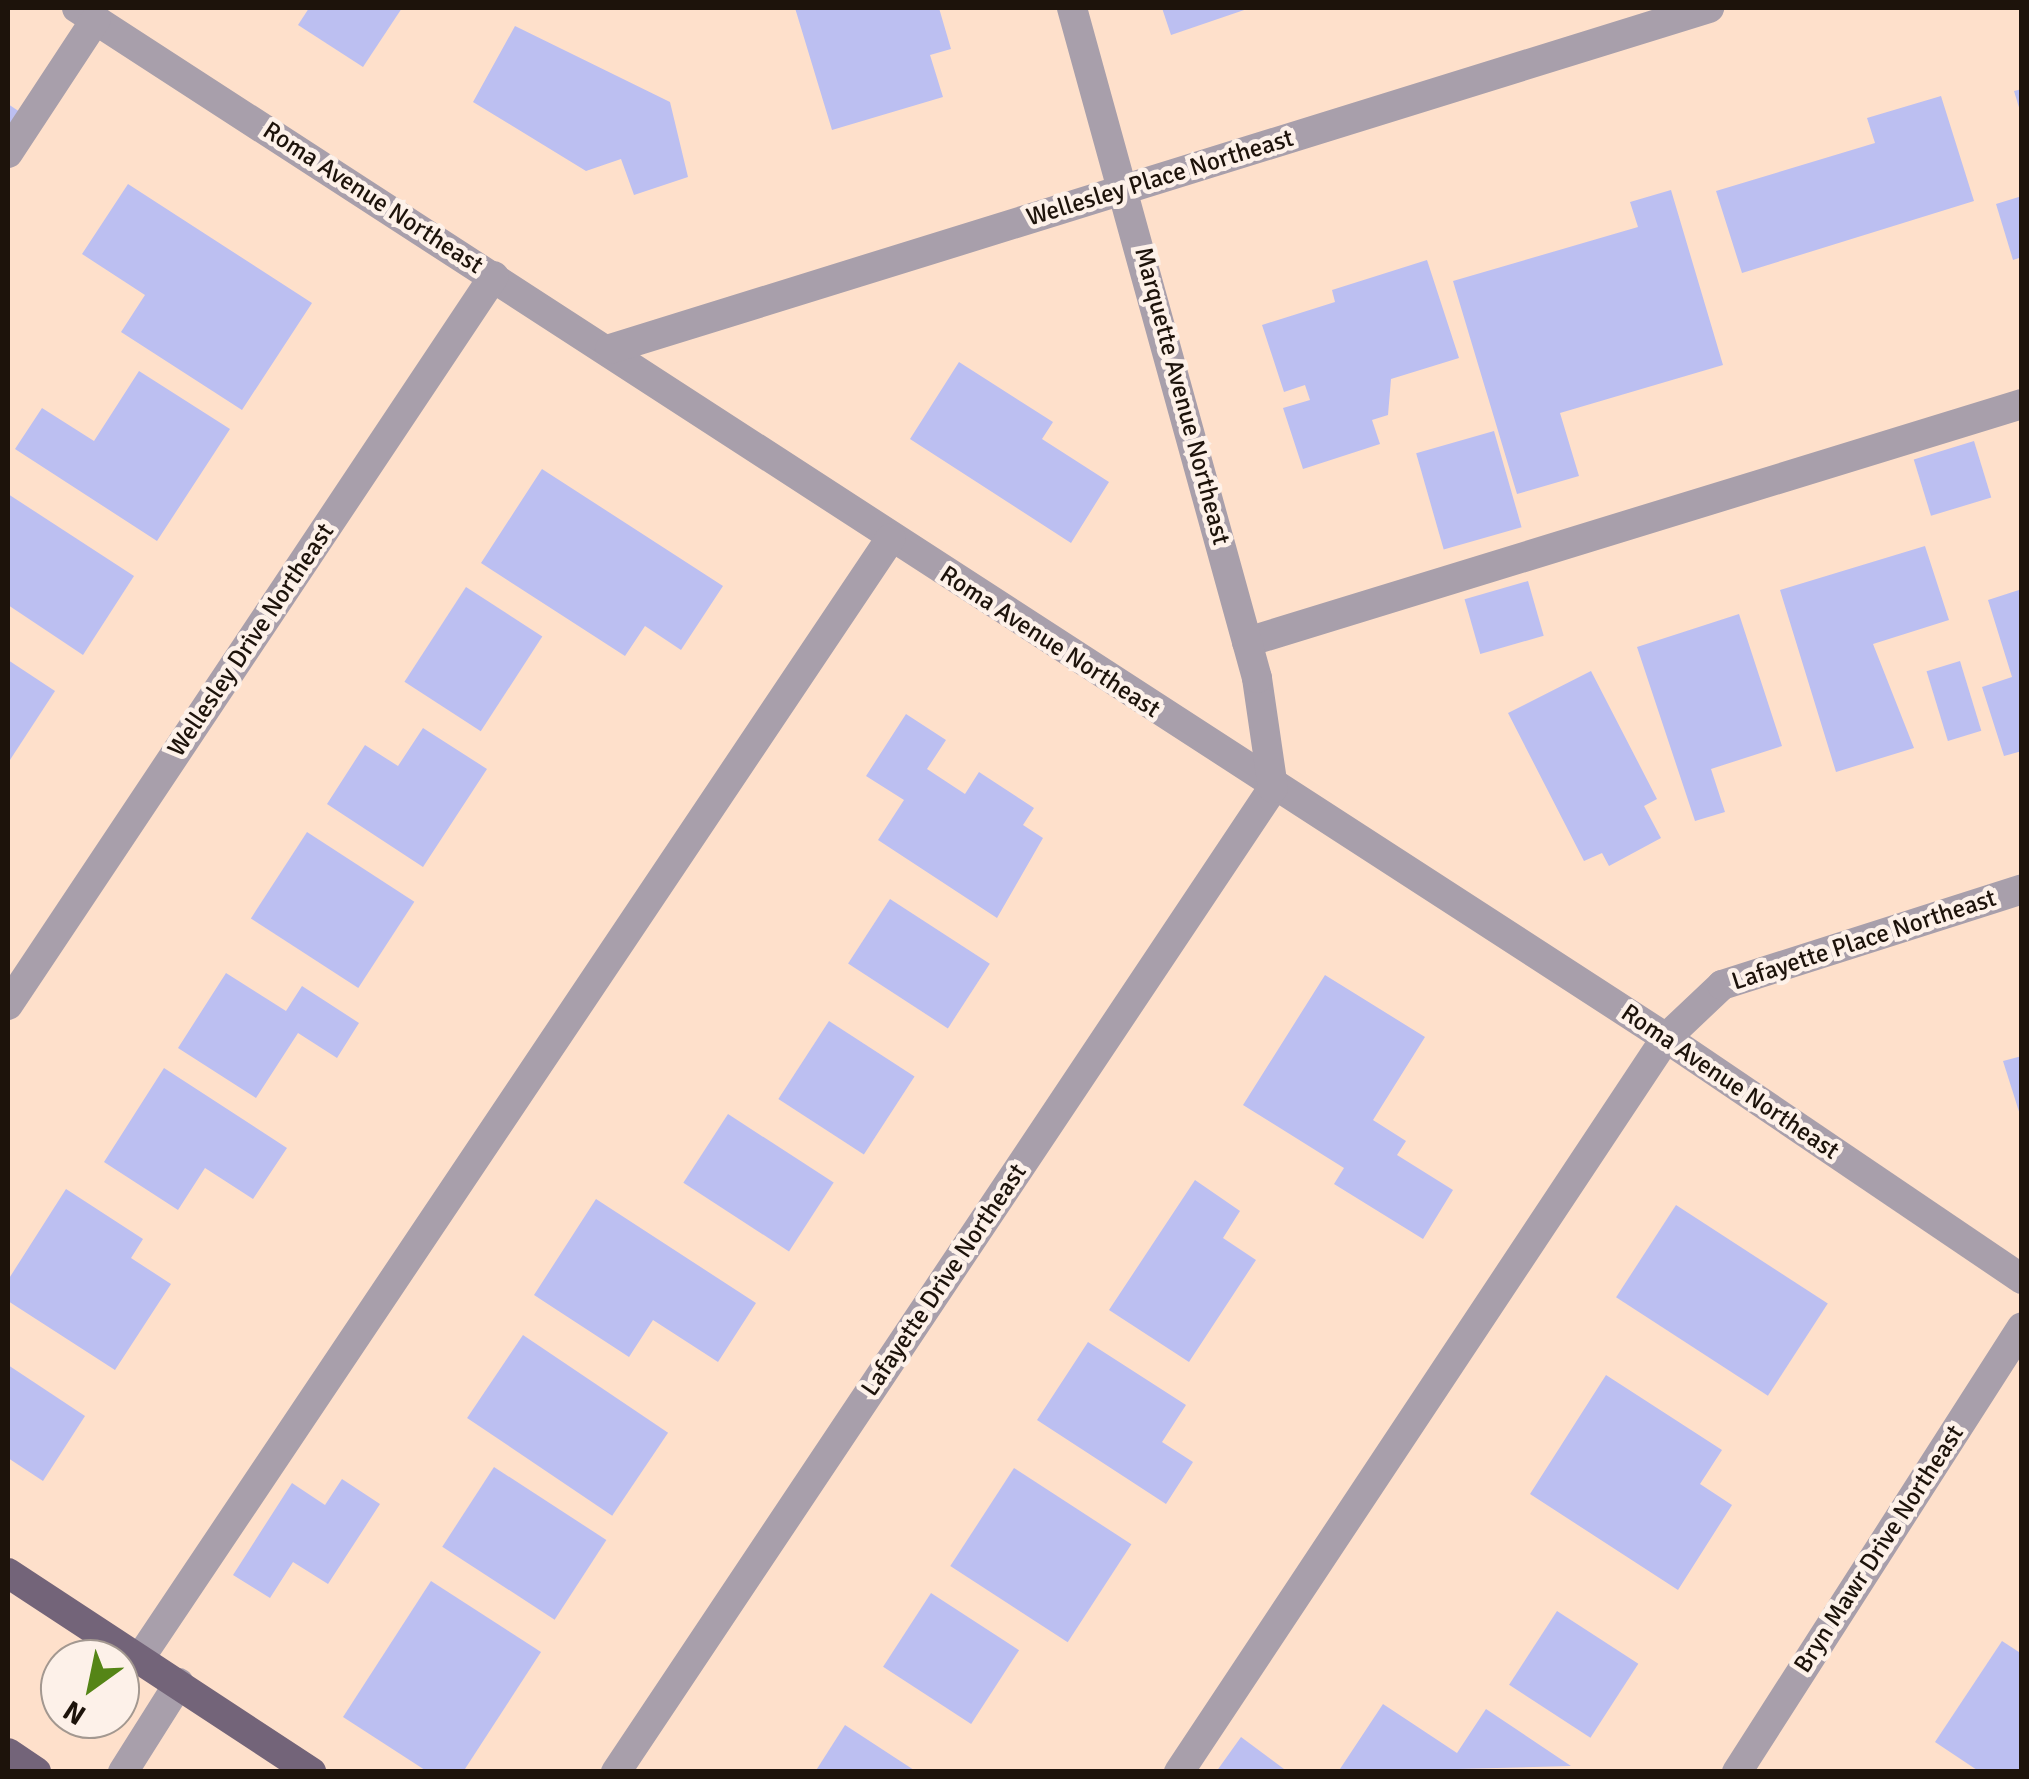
<!DOCTYPE html>
<style>
body{margin:0}
#map{position:relative;width:2029px;height:1779px;overflow:hidden;background:#fee0cb;font-family:Signika,sans-serif}
div>[style]{position:absolute}
.building>*{inset:0;background:#bcbff1;transform-origin:0 0}
.minor>*{height:30px;margin:-15px;padding:0 15px;transform-origin:15px;border-radius:15px;background:#a89fab}
.major>*{height:30px;margin:-15px;padding:0 15px;transform-origin:15px;border-radius:15px;background:#736479}
span{translate:-50% -50%;white-space:nowrap;text-align:center;line-height:1.15;-webkit-text-stroke:9px #fdf1e9;paint-order:stroke}
.street-label{font-size:25px;color:#1d130b}
.frame{position:absolute;inset:0;border:10px solid #1d130b;pointer-events:none}
.north{position:absolute;left:40px;top:1639px;width:100px;height:100px;box-sizing:border-box;background:#fdf1e9;border:2px solid #a39890;border-radius:50%;rotate:213deg;font-size:28px;font-weight:700;line-height:40px;text-align:center;color:#1d130b}
.north::after{content:'';display:block;margin:auto;width:35px;height:45px;background:#558516;clip-path:polygon(50% 0,100% 100%,50% 72%,0 100%)}
</style>
<div id="map">
<div class="building">
<i style="clip-path:polygon(309px 8px,402px 8px,363px 67px,298px 25px)"></i>
<i style="clip-path:polygon(795px 8px,939px 8px,951px 49px,930px 55px,943px 97px,832px 130px)"></i>
<i style="clip-path:polygon(1162px 8px,1250px 8px,1171px 35px)"></i>
<i style="clip-path:polygon(515px 26px,670px 102px,688px 177px,634px 195px,621px 159px,586px 171px,473px 102px)"></i>
<i style="clip-path:polygon(2022px 89px,2022px 114px,2021px 114px,2014px 91px)"></i>
<i style="clip-path:polygon(1941px 96px,1974px 201px,1742px 273px,1716px 191px,1875px 143px,1867px 118px)"></i>
<i style="clip-path:polygon(8px 104px,26px 116px,8px 144px)"></i>
<i style="clip-path:polygon(128px 184px,312px 303px,242px 410px,121px 332px,145px 295px,82px 254px)"></i>
<i style="clip-path:polygon(1671px 190px,1723px 365px,1560px 413px,1579px 476px,1517px 494px,1453px 281px,1638px 227px,1630px 202px)"></i>
<i style="clip-path:polygon(2022px 196px,2022px 257px,2013px 260px,1996px 204px)"></i>
<i style="clip-path:polygon(1427px 260px,1459px 358px,1391px 379px,1388px 415px,1372px 420px,1380px 444px,1303px 469px,1283px 408px,1310px 400px,1305px 385px,1284px 392px,1262px 325px,1335px 302px,1332px 290px)"></i>
<i style="clip-path:polygon(959px 362px,1053px 422px,1042px 439px,1109px 482px,1071px 543px,910px 439px)"></i>
<i style="clip-path:polygon(139px 371px,230px 429px,157px 541px,15px 449px,42px 408px,94px 441px)"></i>
<i style="left:1494px;top:431px;width:100px;height:81px;rotate:74deg"></i>
<i style="left:1974px;top:441px;width:59px;height:63px;rotate:73deg"></i>
<i style="clip-path:polygon(542px 469px,723px 586px,681px 650px,645px 626px,625px 656px,481px 563px)"></i>
<i style="clip-path:polygon(8px 494px,134px 576px,83px 655px,8px 605px)"></i>
<i style="clip-path:polygon(1925px 546px,1949px 620px,1873px 644px,1914px 748px,1836px 772px,1780px 590px)"></i>
<i style="left:1528px;top:581px;width:57px;height:66px;rotate:74deg"></i>
<i style="left:466px;top:587px;width:91px;height:113px;rotate:33deg"></i>
<i style="clip-path:polygon(2022px 589px,2022px 751px,2004px 756px,1982px 687px,2012px 677px,1988px 600px)"></i>
<i style="clip-path:polygon(1739px 614px,1782px 746px,1711px 769px,1725px 812px,1695px 821px,1637px 647px)"></i>
<i style="clip-path:polygon(8px 660px,55px 691px,8px 763px)"></i>
<i style="left:1960px;top:661px;width:73px;height:35px;rotate:73deg"></i>
<i style="clip-path:polygon(1591px 671px,1657px 799px,1644px 806px,1661px 838px,1609px 866px,1602px 853px,1584px 861px,1508px 713px)"></i>
<i style="clip-path:polygon(906px 714px,946px 740px,927px 769px,965px 794px,979px 772px,1034px 808px,1023px 825px,1043px 838px,997px 918px,878px 840px,904px 800px,866px 776px)"></i>
<i style="clip-path:polygon(423px 728px,487px 769px,423px 867px,327px 804px,365px 745px,398px 766px)"></i>
<i style="left:307px;top:832px;width:128px;height:103px;rotate:33deg"></i>
<i style="left:890px;top:899px;width:119px;height:77px;rotate:33deg"></i>
<i style="clip-path:polygon(226px 973px,286px 1011px,302px 986px,359px 1023px,337px 1058px,298px 1033px,256px 1098px,178px 1048px)"></i>
<i style="clip-path:polygon(1325px 975px,1425px 1037px,1373px 1120px,1406px 1141px,1397px 1155px,1453px 1190px,1423px 1239px,1334px 1184px,1344px 1168px,1243px 1105px)"></i>
<i style="left:829px;top:1021px;width:102px;height:93px;rotate:33deg"></i>
<i style="clip-path:polygon(2022px 1056px,2022px 1118px,2021px 1118px,2003px 1061px)"></i>
<i style="clip-path:polygon(164px 1068px,287px 1148px,253px 1199px,205px 1168px,178px 1210px,104px 1162px)"></i>
<i style="left:728px;top:1114px;width:126px;height:82px;rotate:33deg"></i>
<i style="clip-path:polygon(1195px 1180px,1240px 1211px,1223px 1238px,1256px 1260px,1189px 1362px,1109px 1310px)"></i>
<i style="clip-path:polygon(66px 1189px,143px 1239px,131px 1258px,171px 1284px,115px 1370px,8px 1301px,8px 1280px)"></i>
<i style="clip-path:polygon(596px 1199px,756px 1303px,718px 1362px,653px 1320px,629px 1357px,534px 1295px)"></i>
<i style="left:1676px;top:1205px;width:181px;height:110px;rotate:33deg"></i>
<i style="left:523px;top:1335px;width:175px;height:100px;rotate:34deg"></i>
<i style="clip-path:polygon(1088px 1342px,1186px 1405px,1162px 1442px,1193px 1462px,1166px 1504px,1037px 1420px)"></i>
<i style="clip-path:polygon(8px 1365px,85px 1416px,43px 1481px,8px 1458px)"></i>
<i style="clip-path:polygon(1606px 1375px,1722px 1450px,1700px 1484px,1732px 1505px,1678px 1590px,1530px 1494px)"></i>
<i style="left:494px;top:1467px;width:134px;height:95px;rotate:33deg"></i>
<i style="left:1014px;top:1468px;width:140px;height:117px;rotate:33deg"></i>
<i style="clip-path:polygon(342px 1479px,380px 1504px,328px 1584px,293px 1562px,270px 1598px,233px 1575px,292px 1483px,325px 1505px)"></i>
<i style="clip-path:polygon(431px 1581px,541px 1652px,463px 1772px,428px 1772px,343px 1717px)"></i>
<i style="left:931px;top:1593px;width:105px;height:88px;rotate:33deg"></i>
<i style="left:1557px;top:1611px;width:97px;height:88px;rotate:33deg"></i>
<i style="clip-path:polygon(2002px 1641px,2022px 1654px,2022px 1772px,1980px 1772px,1935px 1742px)"></i>
<i style="clip-path:polygon(1383px 1704px,1457px 1753px,1486px 1709px,1571px 1766px,1338px 1772px)"></i>
<i style="clip-path:polygon(845px 1725px,917px 1772px,815px 1772px)"></i>
<i style="clip-path:polygon(1241px 1737px,1288px 1772px,1216px 1772px)"></i>
</div>
<div class="minor">
<i style="left:77px;top:8px;width:1894px;rotate:32.95deg"></i>
<i style="left:1666px;top:1038px;width:430px;rotate:34.1deg"></i>
<i style="left:8px;top:153px;width:160px;rotate:-56.7deg"></i>
<i style="left:610px;top:349px;width:1151px;rotate:-17.24deg"></i>
<i style="left:1247px;top:642px;width:811px;rotate:-17.07deg"></i>
<i style="left:8px;top:1005px;width:876px;rotate:-56.31deg"></i>
<i style="left:140px;top:1658px;width:1348px;rotate:-56.16deg"></i>
<i style="left:123px;top:1772px;width:105px;rotate:-57.8deg"></i>
<i style="left:616px;top:1772px;width:1183px;rotate:-56.27deg"></i>
<i style="left:1273px;top:788px;width:111px;rotate:-98.3deg"></i>
<i style="left:1257px;top:678px;width:695px;rotate:-105.44deg"></i>
<i style="left:1179px;top:1772px;width:881px;rotate:-56.44deg"></i>
<i style="left:1666px;top:1038px;width:77px;rotate:-43.4deg"></i>
<i style="left:1722px;top:985px;width:315px;rotate:-17.7deg"></i>
<i style="left:1737px;top:1772px;width:528px;rotate:-57.36deg"></i>
</div>
<div class="major">
<i style="left:8px;top:1573px;width:363px;rotate:33.3deg"></i>
<i style="left:8px;top:1753px;width:34px;rotate:34deg"></i>
</div>
<div class="street-label">
<span style="left:1160px;top:178px;rotate:-17deg">Wellesley Place Northeast</span>
<span style="left:373px;top:198px;rotate:33deg">Roma Avenue Northeast</span>
<span style="left:1182px;top:396px;rotate:75deg">Marquette Avenue Northeast</span>
<span style="left:251px;top:640px;rotate:-56deg">Wellesley Drive Northeast</span>
<span style="left:1050px;top:642px;rotate:33deg">Roma Avenue Northeast</span>
<span style="left:1864px;top:940px;rotate:-18deg">Lafayette Place Northeast</span>
<span style="left:1730px;top:1082px;rotate:34deg">Roma Avenue Northeast</span>
<span style="left:944px;top:1280px;rotate:-56deg">Lafayette Drive Northeast</span>
<span style="left:1879px;top:1549px;rotate:-57deg">Bryn Mawr Drive Northeast</span>
</div>
<div class="frame"></div>
<div class="north">N</div>
</div>
